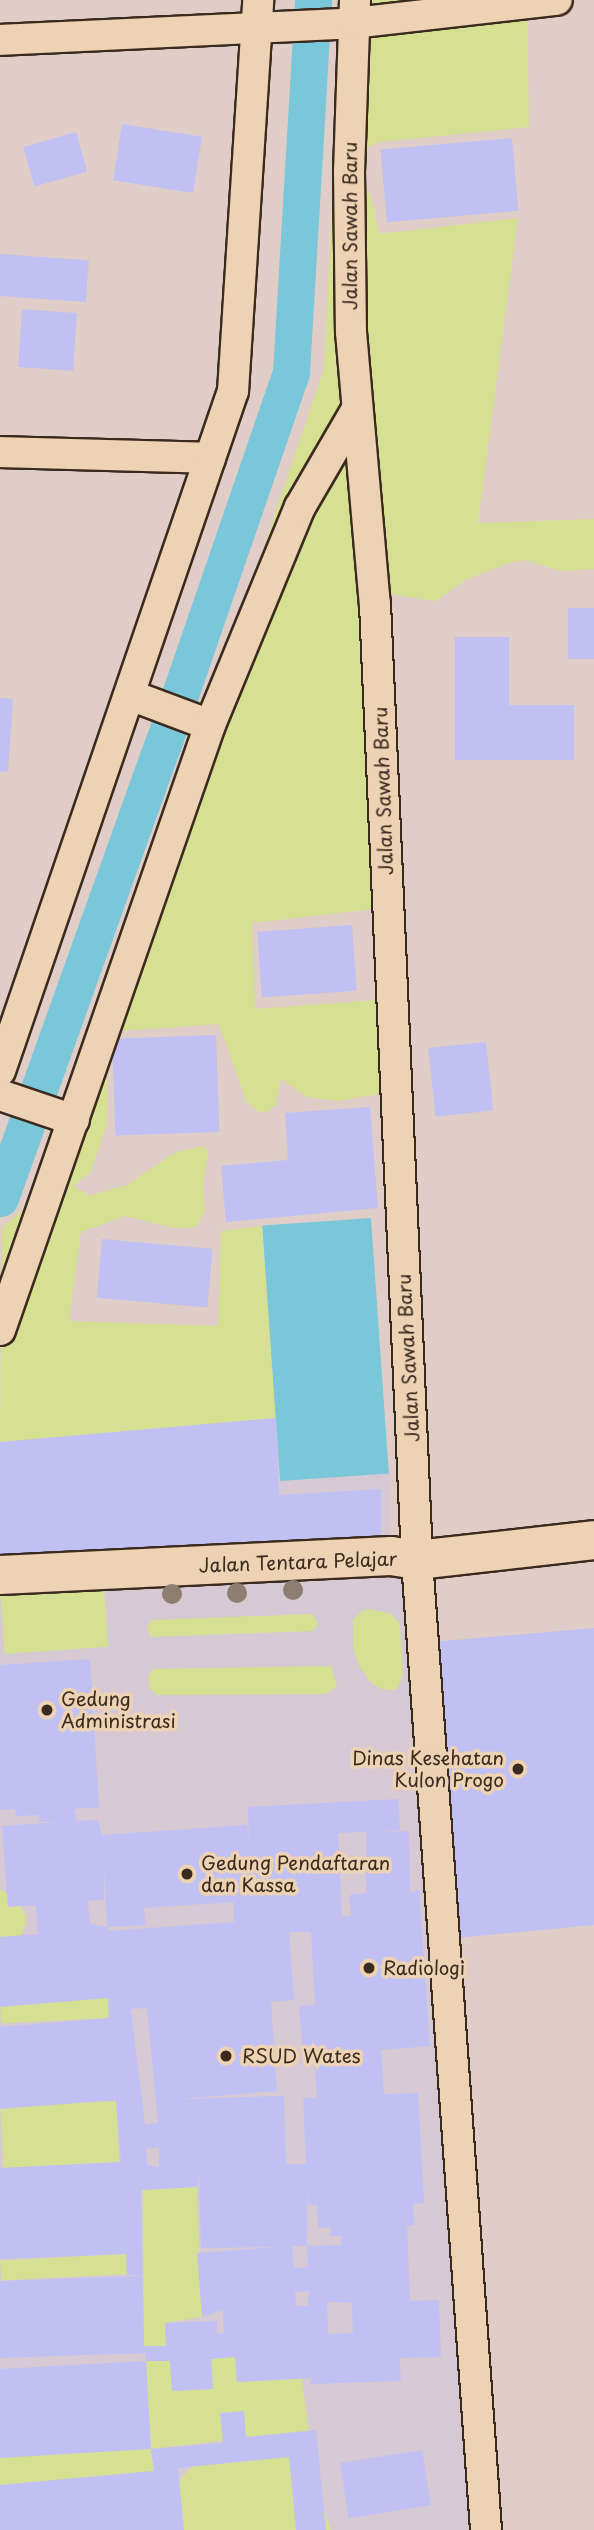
<!DOCTYPE html>
<style>
body{margin:0}
#map{position:relative;width:594px;height:2530px;overflow:hidden;background:#e0cdc7;font-family:"Playpen Sans",sans-serif}
div>[style]{position:absolute}
.built>*{inset:0;background:#d6c9d4}
.green>*{inset:0;background:#d5e092;transform-origin:0 0}
.water>*{inset:0;background:#7bc7da;transform-origin:0 0}
.canal>*{height:37px;margin:-18.5px;padding:0 18.5px;transform-origin:18.5px;border-radius:18.5px;background:#7bc7da}
.building>*{inset:0;background:#c0c0f2;transform-origin:0 0}
.roads{filter:drop-shadow(2px 0 #3b2a1e) drop-shadow(-2px 0 #3b2a1e) drop-shadow(0 2px #3b2a1e) drop-shadow(0 -2px #3b2a1e)}
.minor>*{height:30px;margin:-15px;padding:0 15px;transform-origin:15px;border-radius:15px;background:#edd2b4}
.secondary>*{height:38px;margin:-19px;padding:0 19px;transform-origin:19px;border-radius:19px;background:#edd2b4}
.trees>*{width:20px;height:20px;margin:-10px;border-radius:50%;background:#8e7d71}
.dots>*{width:19px;height:19px;translate:-50% -50%;box-sizing:border-box;border:4px solid #edd2b4;border-radius:50%}
span{translate:-50% -50%;white-space:nowrap;text-align:center;line-height:1.15;-webkit-text-stroke:7px #edd2b4;paint-order:stroke}
.street-label{font-size:19px;color:#3b2a1e}
.poi-label{font-size:19px;color:#3b2a1e}
.left{translate:0 -50%;text-align:left}
.right{translate:-100% -50%;text-align:right}
</style>
<div id="map">
<div class="built">
<i style="clip-path:polygon(276px 1418px,282px 1480px,390px 1473px,391px 1555px,414px 1557px,487px 2530px,0 2530px,0 1442px)"></i>
</div>
<div class="green">
<i style="clip-path:polygon(364px 0,538px 0,527px 4px,529px 127px,379px 142px,360px 152px)"></i>
<i style="clip-path:polygon(368px 190px,374px 207px,379px 234px,518px 218px,478px 523px,594px 519px,594px 569px,560px 571px,526px 560px,509px 563px,465px 580px,436px 601px,395px 595px,385px 588px,359px 331px,358px 199px)"></i>
<i style="clip-path:polygon(332px 202px,363px 593px,375px 909px,252px 923px,255px 1009px,377px 1000px,384px 1093px,338px 1101px,307px 1097px,281px 1079px,276px 1105px,267px 1112px,257px 1111px,246px 1101px,219px 1024px,108px 1032px,107px 1125px,90px 1173px,73px 1186px,89px 1196px,127px 1185px,176px 1152px,203px 1146px,208px 1152px,203px 1185px,205px 1211px,196px 1227px,175px 1228px,125px 1216px,81px 1232px,69px 1321px,218px 1326px,221px 1231px,262px 1226px,276px 1418px,0 1442px,2px 1228px,33px 1201px,186px 777px,324px 369px)"></i>
<i style="left:104px;top:1586px;width:61px;height:104px;rotate:86deg"></i>
<i style="clip-path:polygon(368px 1609px,390px 1613px,400px 1624px,403px 1673px,399px 1686px,395px 1690px,381px 1689px,371px 1683px,359px 1665px,353px 1648px,353px 1620px,362px 1611px)"></i>
<i style="clip-path:polygon(312px 1614px,318px 1624px,313px 1631px,151px 1637px,147px 1627px,152px 1620px)"></i>
<i style="clip-path:polygon(331px 1666px,337px 1686px,326px 1694px,157px 1695px,150px 1689px,148px 1676px,154px 1669px)"></i>
<i style="clip-path:polygon(0 1889px,15px 1900px,26px 1915px,26px 1924px,17px 1944px,0 1952px)"></i>
<i style="left:108px;top:1998px;width:20px;height:108px;rotate:87deg"></i>
<i style="left:116px;top:2101px;width:61px;height:116px;rotate:87deg"></i>
<i style="clip-path:polygon(197px 2187px,202px 2317px,165px 2323px,166px 2346px,144px 2346px,143px 2190px)"></i>
<i style="left:126px;top:2254px;width:20px;height:126px;rotate:87deg"></i>
<i style="clip-path:polygon(239px 2356px,237px 2382px,302px 2379px,309px 2431px,151px 2449px,154px 2471px,0 2485px,0 2455px,150px 2449px,146px 2361px,170px 2361px,172px 2391px,213px 2389px,211px 2359px)"></i>
<i style="clip-path:polygon(289px 2457px,323px 2508px,331px 2530px,177px 2530px,179px 2480px,193px 2466px)"></i>
</div>
<div class="water">
<i style="left:371px;top:1218px;width:256px;height:109px;rotate:86deg"></i>
</div>
<div class="canal">
<i style="left:0;top:1198px;width:482px;rotate:-70.3deg"></i>
<i style="left:163px;top:744px;width:393px;rotate:-71deg"></i>
<i style="left:291px;top:372px;width:373px;rotate:-86.6deg"></i>
</div>
<div class="building">
<i style="left:122px;top:124px;width:81px;height:57px;rotate:9deg"></i>
<i style="left:76px;top:132px;width:41px;height:55px;rotate:74deg"></i>
<i style="left:512px;top:138px;width:73px;height:132px;rotate:85deg"></i>
<i style="left:0;top:254px;width:89px;height:42px;rotate:4deg"></i>
<i style="left:77px;top:313px;width:58px;height:55px;rotate:94deg"></i>
<i style="left:568px;top:608px;width:26px;height:51px"></i>
<i style="clip-path:polygon(455px 637px,509px 637px,509px 705px,574px 705px,574px 760px,455px 760px)"></i>
<i style="left:0;top:698px;width:13px;height:73px;rotate:4deg"></i>
<i style="left:352px;top:925px;width:66px;height:95px;rotate:86deg"></i>
<i style="left:216px;top:1035px;width:97px;height:104px;rotate:88deg"></i>
<i style="left:486px;top:1042px;width:69px;height:58px;rotate:84deg"></i>
<i style="clip-path:polygon(370px 1107px,378px 1208px,226px 1222px,221px 1166px,288px 1160px,285px 1113px)"></i>
<i style="left:102px;top:1239px;width:111px;height:59px;rotate:5deg"></i>
<i style="clip-path:polygon(276px 1418px,279px 1495px,381px 1489px,381px 1545px,0 1564px,0 1442px)"></i>
<i style="clip-path:polygon(594px 1628px,594px 1925px,457px 1938px,432px 1642px)"></i>
<i style="clip-path:polygon(evenodd,90px 1659px,99px 1807px,75px 1809px,76px 1821px,98px 1820px,102px 1835px,247px 1825px,249px 1841px,248px 1807px,398px 1799px,400px 1830px,379px 1832px,409px 1831px,410px 1892px,419px 1890px,430px 2046px,381px 2050px,384px 2094px,418px 2093px,424px 2203px,413px 2204px,414px 2225px,407px 2226px,410px 2301px,439px 2300px,441px 2357px,400px 2358px,401px 2381px,310px 2384px,312px 2378px,237px 2382px,235px 2357px,211px 2359px,213px 2389px,172px 2391px,170px 2361px,146px 2361px,151px 2449px,223px 2443px,220px 2413px,244px 2411px,246px 2437px,316px 2430px,326px 2530px,296px 2530px,289px 2457px,178px 2468px,184px 2530px,0 2530px,0 2485px,154px 2471px,151px 2449px,0 2458px,0 2369px,146px 2361px,145px 2353px,0 2358px,0 2281px,143px 2276px,127px 2274px,126px 2254px,0 2259px,0 2168px,121px 2162px,116px 2100px,0 2109px,0 2027px,109px 2018px,108px 1998px,0 2007px,0 1937px,38px 1934px,36px 1905px,8px 1907px,2px 1826px,61px 1822px,39px 1822px,38px 1815px,16px 1816px,15px 1809px,0 1810px,0 1665px,90px 1659px,366px 1832px,366px 1893px,349px 1895px,351px 1916px,342px 1917px,338px 1833px,366px 1832px,90px 1659px,104px 1866px,107px 1927px,146px 1925px,144px 1908px,234px 1902px,234px 1922px,108px 1931px,107px 1927px,90px 1924px,88px 1901px,104px 1900px,104px 1866px,90px 1659px,289px 1932px,311px 1932px,315px 2005px,299px 2006px,303px 2055px,314px 2054px,317px 2098px,303px 2098px,306px 2164px,286px 2164px,284px 2096px,177px 2099px,277px 2091px,271px 2002px,294px 2000px,289px 1932px,90px 1659px,147px 2008px,158px 2123px,145px 2124px,131px 2009px,147px 2008px,90px 1659px,159px 2147px,159px 2167px,147px 2165px,146px 2149px,159px 2147px,90px 1659px,199px 2170px,201px 2248px,278px 2247px,197px 2253px,202px 2317px,223px 2310px,224px 2333px,217px 2334px,217px 2321px,165px 2323px,166px 2346px,144px 2346px,141px 2190px,197px 2187px,199px 2170px,90px 1659px,307px 2184px,308px 2205px,317px 2205px,318px 2228px,331px 2227px,331px 2236px,341px 2236px,341px 2245px,307px 2246px,308px 2267px,294px 2268px,292px 2246px,307px 2246px,307px 2184px,90px 1659px,309px 2291px,307px 2306px,296px 2306px,295px 2292px,309px 2291px,90px 1659px,327px 2302px,352px 2303px,353px 2333px,328px 2334px,327px 2302px)"></i>
<i style="left:422px;top:2450px;width:56px;height:83px;rotate:81deg"></i>
</div>
<div class="roads">
<div class="minor">
<i style="left:355px;top:0;width:171px;rotate:92deg"></i>
<i style="left:349px;top:171px;width:161px;rotate:89.3deg"></i>
<i style="left:351px;top:332px;width:273px;rotate:85deg"></i>
<i style="left:375px;top:604px;width:957px;rotate:87.48deg"></i>
<i style="left:417px;top:1560px;width:972px;rotate:85.93deg"></i>
<i style="left:0;top:40px;width:354px;rotate:-2.7deg"></i>
<i style="left:354px;top:23px;width:204px;rotate:-6.5deg"></i>
<i style="left:0;top:452px;width:210px;rotate:1.6deg"></i>
<i style="left:130px;top:695px;width:85px;rotate:20.6deg"></i>
<i style="left:0;top:1071px;width:719px;rotate:-71.09deg"></i>
<i style="left:233px;top:391px;width:392px;rotate:-86.3deg"></i>
<i style="left:0;top:1095px;width:78px;rotate:18.7deg"></i>
<i style="left:0;top:1330px;width:640px;rotate:-70.86deg"></i>
<i style="left:210px;top:725px;width:236px;rotate:-67.6deg"></i>
<i style="left:300px;top:507px;width:113px;rotate:-59.8deg"></i>
</div>
<div class="secondary">
<i style="left:0;top:1575px;width:391px;rotate:-2.8deg"></i>
<i style="left:391px;top:1556px;width:26px;rotate:9deg"></i>
<i style="left:417px;top:1560px;width:178px;rotate:-6.4deg"></i>
</div>
</div>
<div class="trees">
<i style="left:293px;top:1590px"></i>
<i style="left:237px;top:1593px"></i>
<i style="left:172px;top:1594px"></i>
</div>
<div class="dots">
<i style="left:47px;top:1710px;background:#3b2a1e"></i>
<i style="left:518px;top:1769px;background:#3b2a1e"></i>
<i style="left:187px;top:1874px;background:#3b2a1e"></i>
<i style="left:369px;top:1968px;background:#3b2a1e"></i>
<i style="left:226px;top:2056px;background:#3b2a1e"></i>
</div>
<div class="street-label">
<span style="left:350px;top:226px;rotate:-90deg">Jalan Sawah Baru</span>
<span style="left:383px;top:791px;rotate:-92deg">Jalan Sawah Baru</span>
<span style="left:408px;top:1358px;rotate:-93deg">Jalan Sawah Baru</span>
<span style="left:298px;top:1562px;rotate:-2deg">Jalan Tentara Pelajar</span>
</div>
<div class="poi-label">
<span class="left" style="left:61px;top:1710px">Gedung<br>Administrasi</span>
<span class="right" style="left:504px;top:1769px">Dinas Kesehatan<br>Kulon Progo</span>
<span class="left" style="left:201px;top:1874px">Gedung Pendaftaran<br>dan Kassa</span>
<span class="left" style="left:383px;top:1968px">Radiologi</span>
<span class="left" style="left:242px;top:2056px">RSUD Wates</span>
</div>
</div>
